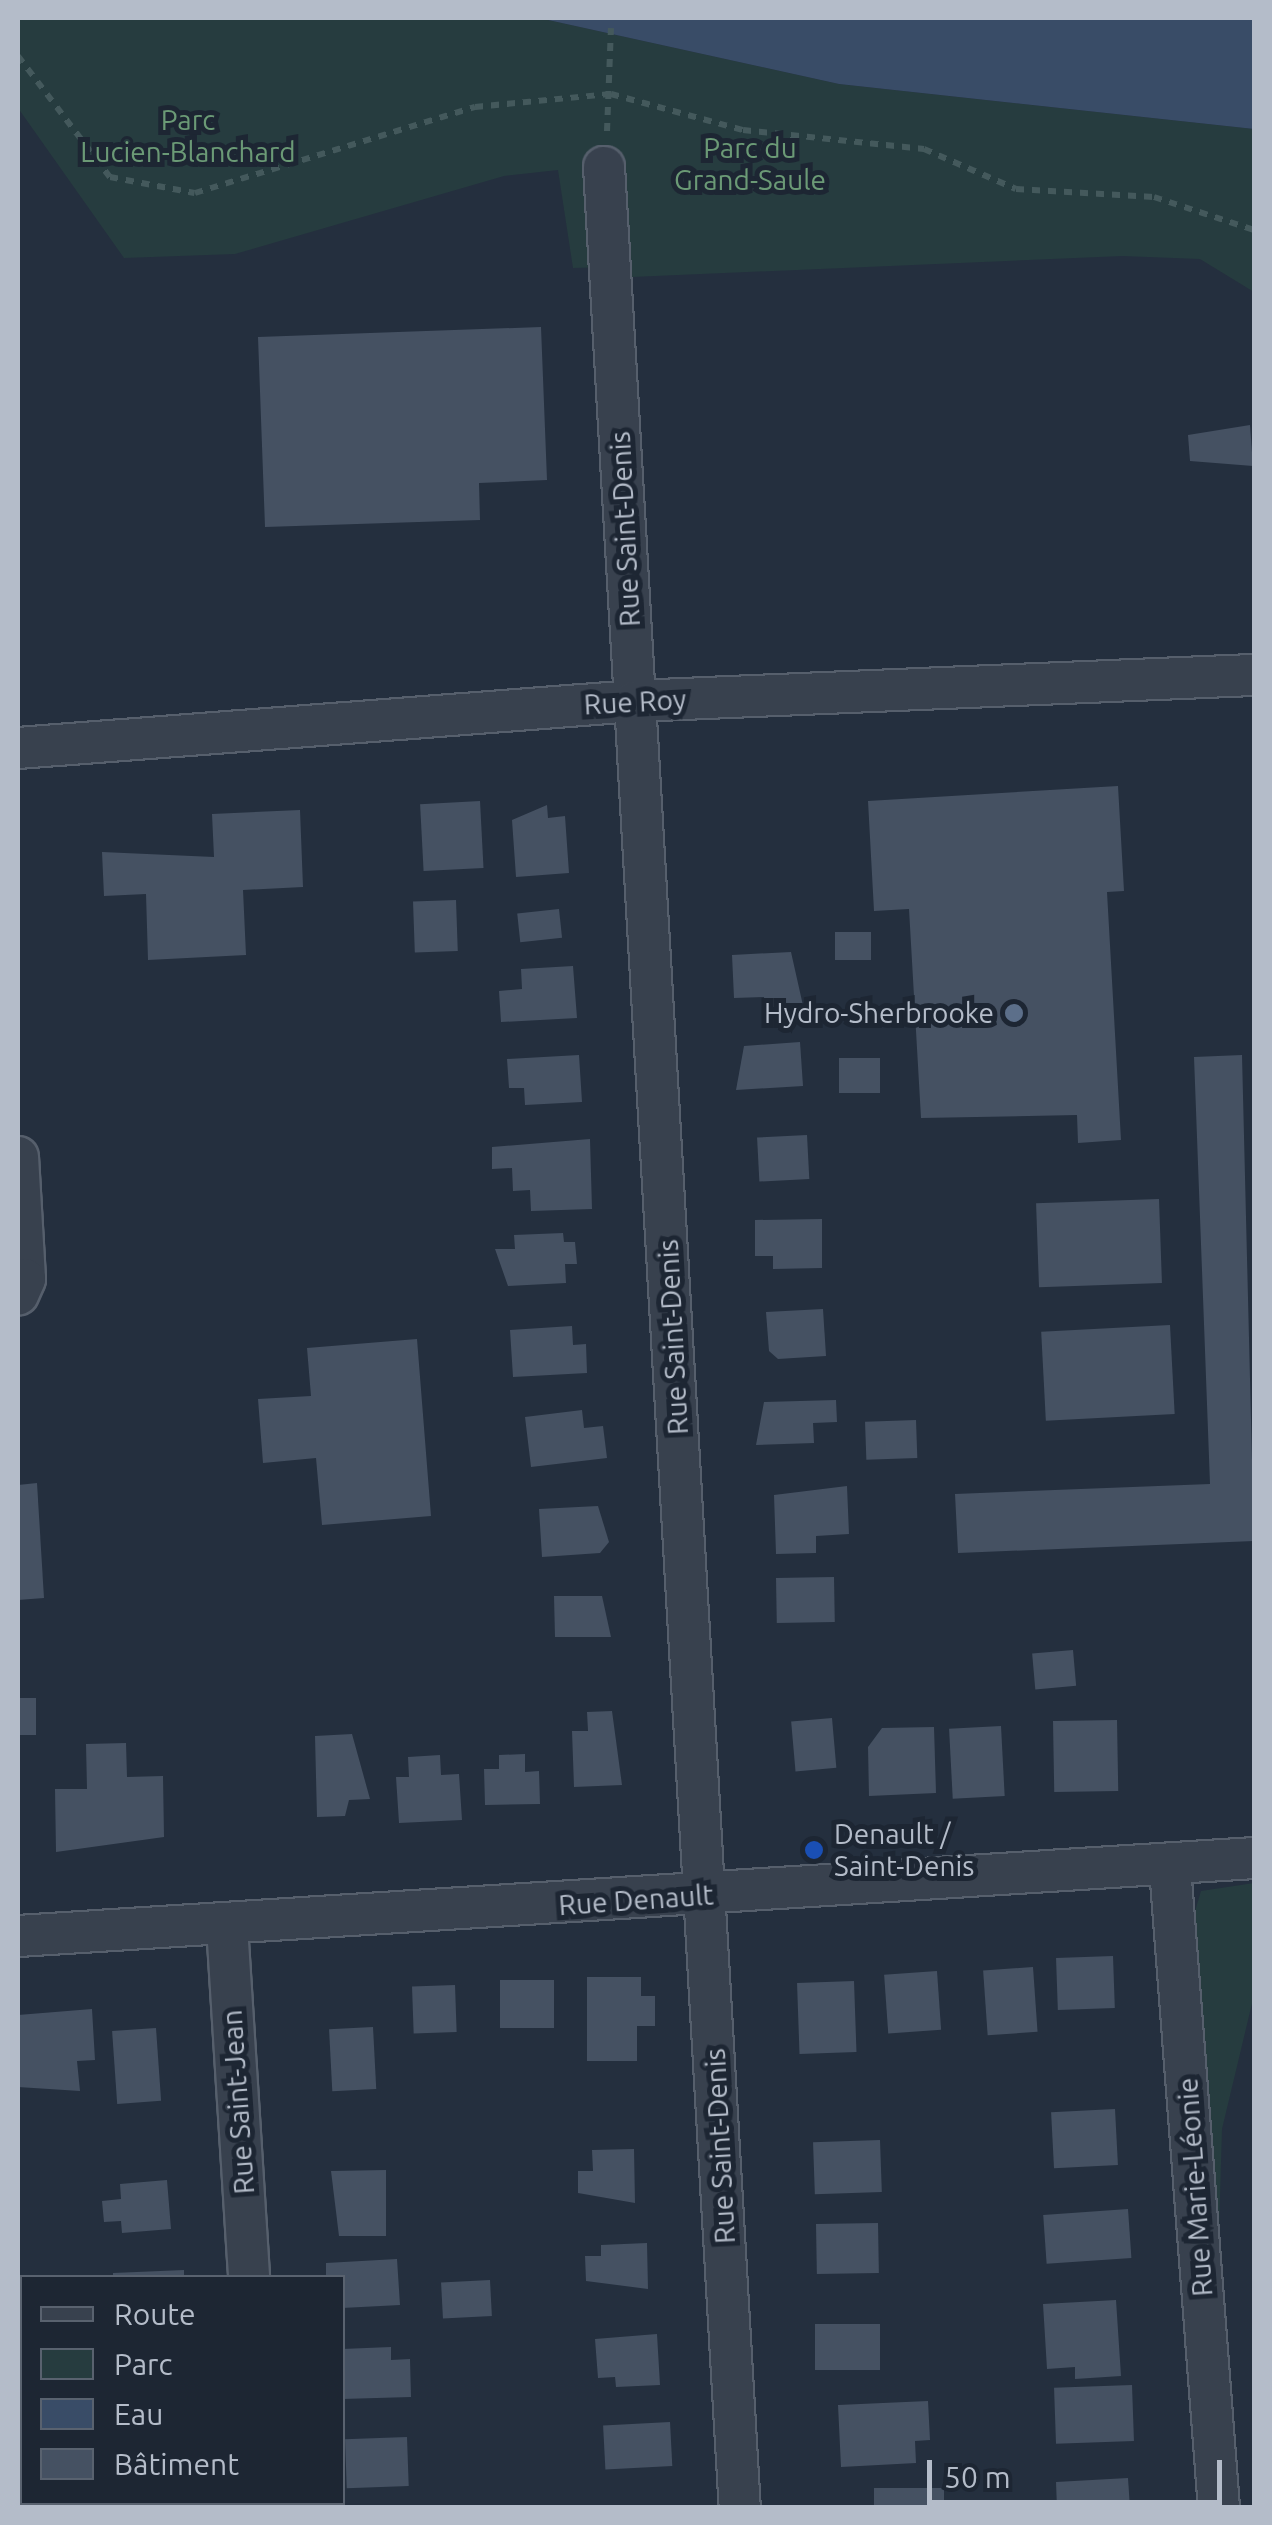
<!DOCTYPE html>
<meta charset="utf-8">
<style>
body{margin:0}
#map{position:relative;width:1272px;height:2525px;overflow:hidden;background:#242f3e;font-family:Ubuntu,sans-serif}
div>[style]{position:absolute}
.green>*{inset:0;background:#263c3f}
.water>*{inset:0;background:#394c67}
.building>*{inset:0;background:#455162;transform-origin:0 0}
.path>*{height:6px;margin-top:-3px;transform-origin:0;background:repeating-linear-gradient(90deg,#44595c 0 8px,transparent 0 16px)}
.roads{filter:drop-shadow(2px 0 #565f6c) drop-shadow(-2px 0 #565f6c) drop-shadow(0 2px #565f6c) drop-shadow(0 -2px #565f6c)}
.minor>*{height:40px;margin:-20px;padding:0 20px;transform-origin:20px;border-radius:20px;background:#38414e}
.dots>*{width:28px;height:28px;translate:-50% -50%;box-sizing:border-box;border:5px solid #1d2633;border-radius:50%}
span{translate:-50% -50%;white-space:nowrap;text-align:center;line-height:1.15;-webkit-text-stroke:10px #1d2633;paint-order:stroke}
.park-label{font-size:28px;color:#6b9a76}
.street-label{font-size:28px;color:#b4bcc9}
.poi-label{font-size:28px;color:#b4bcc9}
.right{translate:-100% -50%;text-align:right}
.left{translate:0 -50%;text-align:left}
.frame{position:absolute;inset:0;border:20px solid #b4bcc9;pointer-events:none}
.legend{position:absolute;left:20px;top:2275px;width:325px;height:230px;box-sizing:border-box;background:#1d2633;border:2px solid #59626f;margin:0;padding:12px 18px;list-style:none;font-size:30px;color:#b4bcc9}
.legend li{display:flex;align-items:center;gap:20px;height:50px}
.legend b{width:50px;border:2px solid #59626f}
.scale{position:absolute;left:927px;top:2460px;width:295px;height:45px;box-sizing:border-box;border:5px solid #b4bcc9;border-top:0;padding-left:12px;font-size:30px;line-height:35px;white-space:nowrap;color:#b4bcc9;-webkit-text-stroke:8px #1d2633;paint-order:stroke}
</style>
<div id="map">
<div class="green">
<i style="clip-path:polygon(18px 18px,539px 18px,839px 84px,1254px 129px,1254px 292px,1200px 259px,1122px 256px,609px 278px,608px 267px,573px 268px,558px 170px,504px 176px,235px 254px,124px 258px,18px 108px)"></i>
<i style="clip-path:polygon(1254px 1883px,1254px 1995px,1222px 2129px,1217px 2300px,1193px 1918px,1201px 1891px)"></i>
</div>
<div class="water">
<i style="clip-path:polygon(539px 18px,1254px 18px,1254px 129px,839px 84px)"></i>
</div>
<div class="building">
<i style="clip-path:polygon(541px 327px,547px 480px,479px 483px,480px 520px,265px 527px,258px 337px)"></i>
<i style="clip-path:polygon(1250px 425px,1253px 466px,1190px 461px,1188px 435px)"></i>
<i style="clip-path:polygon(1118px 786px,1124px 891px,1107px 892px,1121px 1140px,1078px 1143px,1077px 1115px,921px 1118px,909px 909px,874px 911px,868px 801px)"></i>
<i style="left:480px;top:801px;width:67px;height:60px;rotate:87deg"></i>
<i style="clip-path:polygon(547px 805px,548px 818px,565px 816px,569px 873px,516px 877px,512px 820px)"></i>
<i style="clip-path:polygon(300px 810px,303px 887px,243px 890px,246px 955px,148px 960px,146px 894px,104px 896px,102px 852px,214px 857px,212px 814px)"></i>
<i style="left:456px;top:900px;width:51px;height:43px;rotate:88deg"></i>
<i style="left:559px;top:909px;width:29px;height:42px;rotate:84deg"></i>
<i style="left:871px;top:932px;width:28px;height:36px;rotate:90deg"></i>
<i style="clip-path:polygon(791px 952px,804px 1010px,765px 1011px,764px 997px,734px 998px,732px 955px)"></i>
<i style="clip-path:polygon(573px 966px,577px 1018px,501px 1022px,499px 991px,522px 989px,521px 969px)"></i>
<i style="clip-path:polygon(800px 1042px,803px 1086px,736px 1090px,744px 1046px)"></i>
<i style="clip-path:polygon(579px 1055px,582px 1102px,525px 1105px,524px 1088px,509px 1088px,507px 1059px)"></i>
<i style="clip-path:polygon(1242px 1055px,1254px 1541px,958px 1553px,955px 1494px,1210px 1484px,1194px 1057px)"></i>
<i style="left:839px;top:1058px;width:41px;height:35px"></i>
<i style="left:807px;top:1135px;width:44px;height:50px;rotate:87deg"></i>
<i style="clip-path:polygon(590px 1139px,592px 1209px,531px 1211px,530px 1190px,513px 1191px,512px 1168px,492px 1169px,492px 1147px)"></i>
<i style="left:1159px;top:1199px;width:84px;height:123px;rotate:88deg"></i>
<i style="clip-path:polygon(822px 1219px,822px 1268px,773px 1269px,773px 1256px,755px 1256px,755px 1220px)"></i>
<i style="clip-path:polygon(563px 1233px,564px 1242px,575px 1242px,577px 1264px,565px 1264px,566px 1283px,508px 1286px,495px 1249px,515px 1249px,514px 1235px)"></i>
<i style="clip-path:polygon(823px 1309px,826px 1356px,778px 1359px,769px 1351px,766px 1312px)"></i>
<i style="left:1170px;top:1325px;width:89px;height:129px;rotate:87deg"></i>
<i style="clip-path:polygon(572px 1326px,573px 1345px,586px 1344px,587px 1373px,513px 1377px,510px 1330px)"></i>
<i style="clip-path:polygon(417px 1339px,431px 1516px,322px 1525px,316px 1458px,263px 1463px,258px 1399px,311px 1396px,307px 1348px)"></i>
<i style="clip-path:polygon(836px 1400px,837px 1422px,813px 1423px,814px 1443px,756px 1445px,764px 1402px)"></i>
<i style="clip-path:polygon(582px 1410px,584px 1428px,603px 1426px,607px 1458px,531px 1467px,525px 1417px)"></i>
<i style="left:916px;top:1420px;width:38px;height:51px;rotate:88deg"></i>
<i style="clip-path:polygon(37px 1483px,44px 1598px,18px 1600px,18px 1485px)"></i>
<i style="clip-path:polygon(847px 1486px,849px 1534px,816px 1536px,816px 1553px,776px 1554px,774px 1495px)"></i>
<i style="clip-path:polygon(598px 1506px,609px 1542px,600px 1553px,542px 1557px,539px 1509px)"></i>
<i style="left:834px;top:1577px;width:45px;height:58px;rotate:89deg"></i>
<i style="clip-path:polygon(554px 1596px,602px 1596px,611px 1637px,555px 1637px)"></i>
<i style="left:1073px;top:1650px;width:36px;height:41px;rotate:85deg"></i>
<i style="left:18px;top:1698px;width:18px;height:37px"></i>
<i style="clip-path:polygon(612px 1711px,622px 1785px,574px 1787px,572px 1731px,588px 1731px,587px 1712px)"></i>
<i style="left:832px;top:1718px;width:50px;height:41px;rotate:85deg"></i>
<i style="left:1117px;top:1720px;width:71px;height:64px;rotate:89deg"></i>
<i style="left:1001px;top:1726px;width:70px;height:52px;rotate:87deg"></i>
<i style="clip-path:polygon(934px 1727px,936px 1793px,869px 1796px,868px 1747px,882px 1728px)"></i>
<i style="clip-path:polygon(352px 1734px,370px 1799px,349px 1800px,345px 1816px,317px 1817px,315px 1736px)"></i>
<i style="clip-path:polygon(126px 1743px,127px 1777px,163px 1776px,164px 1837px,56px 1852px,55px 1789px,87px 1789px,86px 1744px)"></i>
<i style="clip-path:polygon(525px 1754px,525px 1772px,539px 1771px,540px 1804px,485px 1805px,484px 1769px,499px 1769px,499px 1755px)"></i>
<i style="clip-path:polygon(440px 1755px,441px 1775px,459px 1774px,462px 1820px,399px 1823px,396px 1777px,409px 1777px,408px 1757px)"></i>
<i style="left:1113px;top:1956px;width:52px;height:57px;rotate:88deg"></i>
<i style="left:1033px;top:1967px;width:65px;height:50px;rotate:86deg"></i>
<i style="left:937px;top:1971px;width:59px;height:53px;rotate:86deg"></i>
<i style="clip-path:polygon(587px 1977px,641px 1977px,641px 1996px,655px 1996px,655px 2026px,637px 2026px,637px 2061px,587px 2061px)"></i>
<i style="left:500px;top:1980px;width:54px;height:48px"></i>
<i style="left:854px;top:1981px;width:71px;height:57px;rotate:88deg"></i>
<i style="left:455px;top:1985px;width:47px;height:43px;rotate:88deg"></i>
<i style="clip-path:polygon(92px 2009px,95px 2060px,77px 2061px,80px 2091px,18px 2087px,18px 2015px)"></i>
<i style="left:373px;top:2027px;width:62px;height:44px;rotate:87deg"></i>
<i style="left:156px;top:2028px;width:73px;height:44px;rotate:86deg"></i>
<i style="left:1115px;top:2109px;width:56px;height:64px;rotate:87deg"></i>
<i style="left:880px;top:2140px;width:52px;height:67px;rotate:88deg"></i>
<i style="clip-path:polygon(634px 2149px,635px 2203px,578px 2193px,578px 2171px,593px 2171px,592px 2150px)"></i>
<i style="clip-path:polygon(386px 2170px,386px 2236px,339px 2236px,331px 2171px)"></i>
<i style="clip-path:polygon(167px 2180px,171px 2229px,122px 2233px,121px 2221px,104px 2222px,102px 2201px,121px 2199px,120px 2184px)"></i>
<i style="left:1128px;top:2209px;width:49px;height:85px;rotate:86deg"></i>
<i style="left:878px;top:2223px;width:50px;height:62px;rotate:89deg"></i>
<i style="clip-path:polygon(647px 2243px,648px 2289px,586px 2281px,585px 2256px,601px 2256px,601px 2245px)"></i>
<i style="clip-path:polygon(397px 2259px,400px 2305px,342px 2308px,342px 2278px,326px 2278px,326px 2263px)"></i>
<i style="clip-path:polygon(184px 2270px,184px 2278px,113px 2278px,113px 2273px)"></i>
<i style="left:490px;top:2280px;width:36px;height:49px;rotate:87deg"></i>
<i style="clip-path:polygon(1116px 2300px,1121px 2376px,1075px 2379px,1075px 2367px,1047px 2369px,1043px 2304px)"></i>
<i style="left:880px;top:2324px;width:46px;height:65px;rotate:90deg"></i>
<i style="clip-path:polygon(657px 2334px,660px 2385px,616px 2387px,615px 2377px,598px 2378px,595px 2339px)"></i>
<i style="clip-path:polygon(391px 2347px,391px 2360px,410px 2359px,411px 2397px,342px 2399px,342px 2349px)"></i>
<i style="left:1132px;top:2385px;width:56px;height:78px;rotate:88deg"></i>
<i style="clip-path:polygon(928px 2401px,930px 2440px,915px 2441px,916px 2463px,841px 2467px,838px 2405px)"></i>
<i style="left:670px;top:2422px;width:44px;height:67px;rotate:87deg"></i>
<i style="left:407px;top:2437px;width:49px;height:62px;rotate:88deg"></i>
<i style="clip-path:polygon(1128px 2478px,1130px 2508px,1057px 2508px,1056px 2482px)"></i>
<i style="left:944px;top:2488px;width:20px;height:70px;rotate:90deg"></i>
</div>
<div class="path">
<i style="left:18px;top:56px;width:152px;rotate:52.8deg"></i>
<i style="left:110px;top:177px;width:86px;rotate:10.7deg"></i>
<i style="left:195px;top:193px;width:293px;rotate:-17.1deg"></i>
<i style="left:475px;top:107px;width:137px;rotate:-5.5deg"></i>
<i style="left:611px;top:94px;width:137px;rotate:15.3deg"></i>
<i style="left:743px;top:130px;width:182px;rotate:6deg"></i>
<i style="left:924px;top:149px;width:100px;rotate:23.5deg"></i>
<i style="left:1016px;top:189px;width:138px;rotate:3.3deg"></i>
<i style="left:1154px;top:197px;width:105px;rotate:18.3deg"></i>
<i style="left:607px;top:131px;width:103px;rotate:-87.8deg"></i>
</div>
<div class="roads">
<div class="minor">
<i style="left:604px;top:167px;width:2345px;rotate:86.68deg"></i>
<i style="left:18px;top:748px;width:619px;rotate:-4.36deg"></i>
<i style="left:635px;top:701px;width:620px;rotate:-2.41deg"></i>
<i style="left:18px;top:1157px;width:122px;rotate:86.7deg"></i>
<i style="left:25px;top:1279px;width:17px;rotate:114deg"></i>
<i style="left:1170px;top:1867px;width:643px;rotate:85.63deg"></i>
<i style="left:227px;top:1926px;width:353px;rotate:86.4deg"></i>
<i style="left:18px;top:1936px;width:1238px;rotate:-3.61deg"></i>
<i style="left:263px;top:2502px;width:6px;rotate:90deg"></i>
</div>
</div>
<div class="dots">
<i style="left:1014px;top:1013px;background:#5c6f8a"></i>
<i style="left:814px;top:1850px;background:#1a4fb4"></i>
</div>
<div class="park-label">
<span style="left:188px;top:136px">Parc<br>Lucien-Blanchard</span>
<span style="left:750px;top:164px">Parc du<br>Grand-Saule</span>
</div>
<div class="street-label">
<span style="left:625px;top:529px;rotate:-93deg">Rue Saint-Denis</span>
<span style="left:635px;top:702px;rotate:-3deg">Rue Roy</span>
<span style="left:673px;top:1337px;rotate:-93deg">Rue Saint-Denis</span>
<span style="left:636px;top:1900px;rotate:-4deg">Rue Denault</span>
<span style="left:238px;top:2102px;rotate:-94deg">Rue Saint-Jean</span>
<span style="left:720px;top:2146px;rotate:-93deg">Rue Saint-Denis</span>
<span style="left:1195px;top:2187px;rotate:-94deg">Rue Marie-Léonie</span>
</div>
<div class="poi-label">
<span class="right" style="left:994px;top:1013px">Hydro-Sherbrooke</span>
<span class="left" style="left:834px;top:1850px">Denault /<br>Saint-Denis</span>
</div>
<div class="frame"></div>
<ul class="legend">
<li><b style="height:12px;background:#38414e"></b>Route</li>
<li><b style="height:28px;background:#263c3f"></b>Parc</li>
<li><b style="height:28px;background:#394c67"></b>Eau</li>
<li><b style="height:28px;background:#455162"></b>Bâtiment</li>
</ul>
<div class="scale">50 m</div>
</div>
